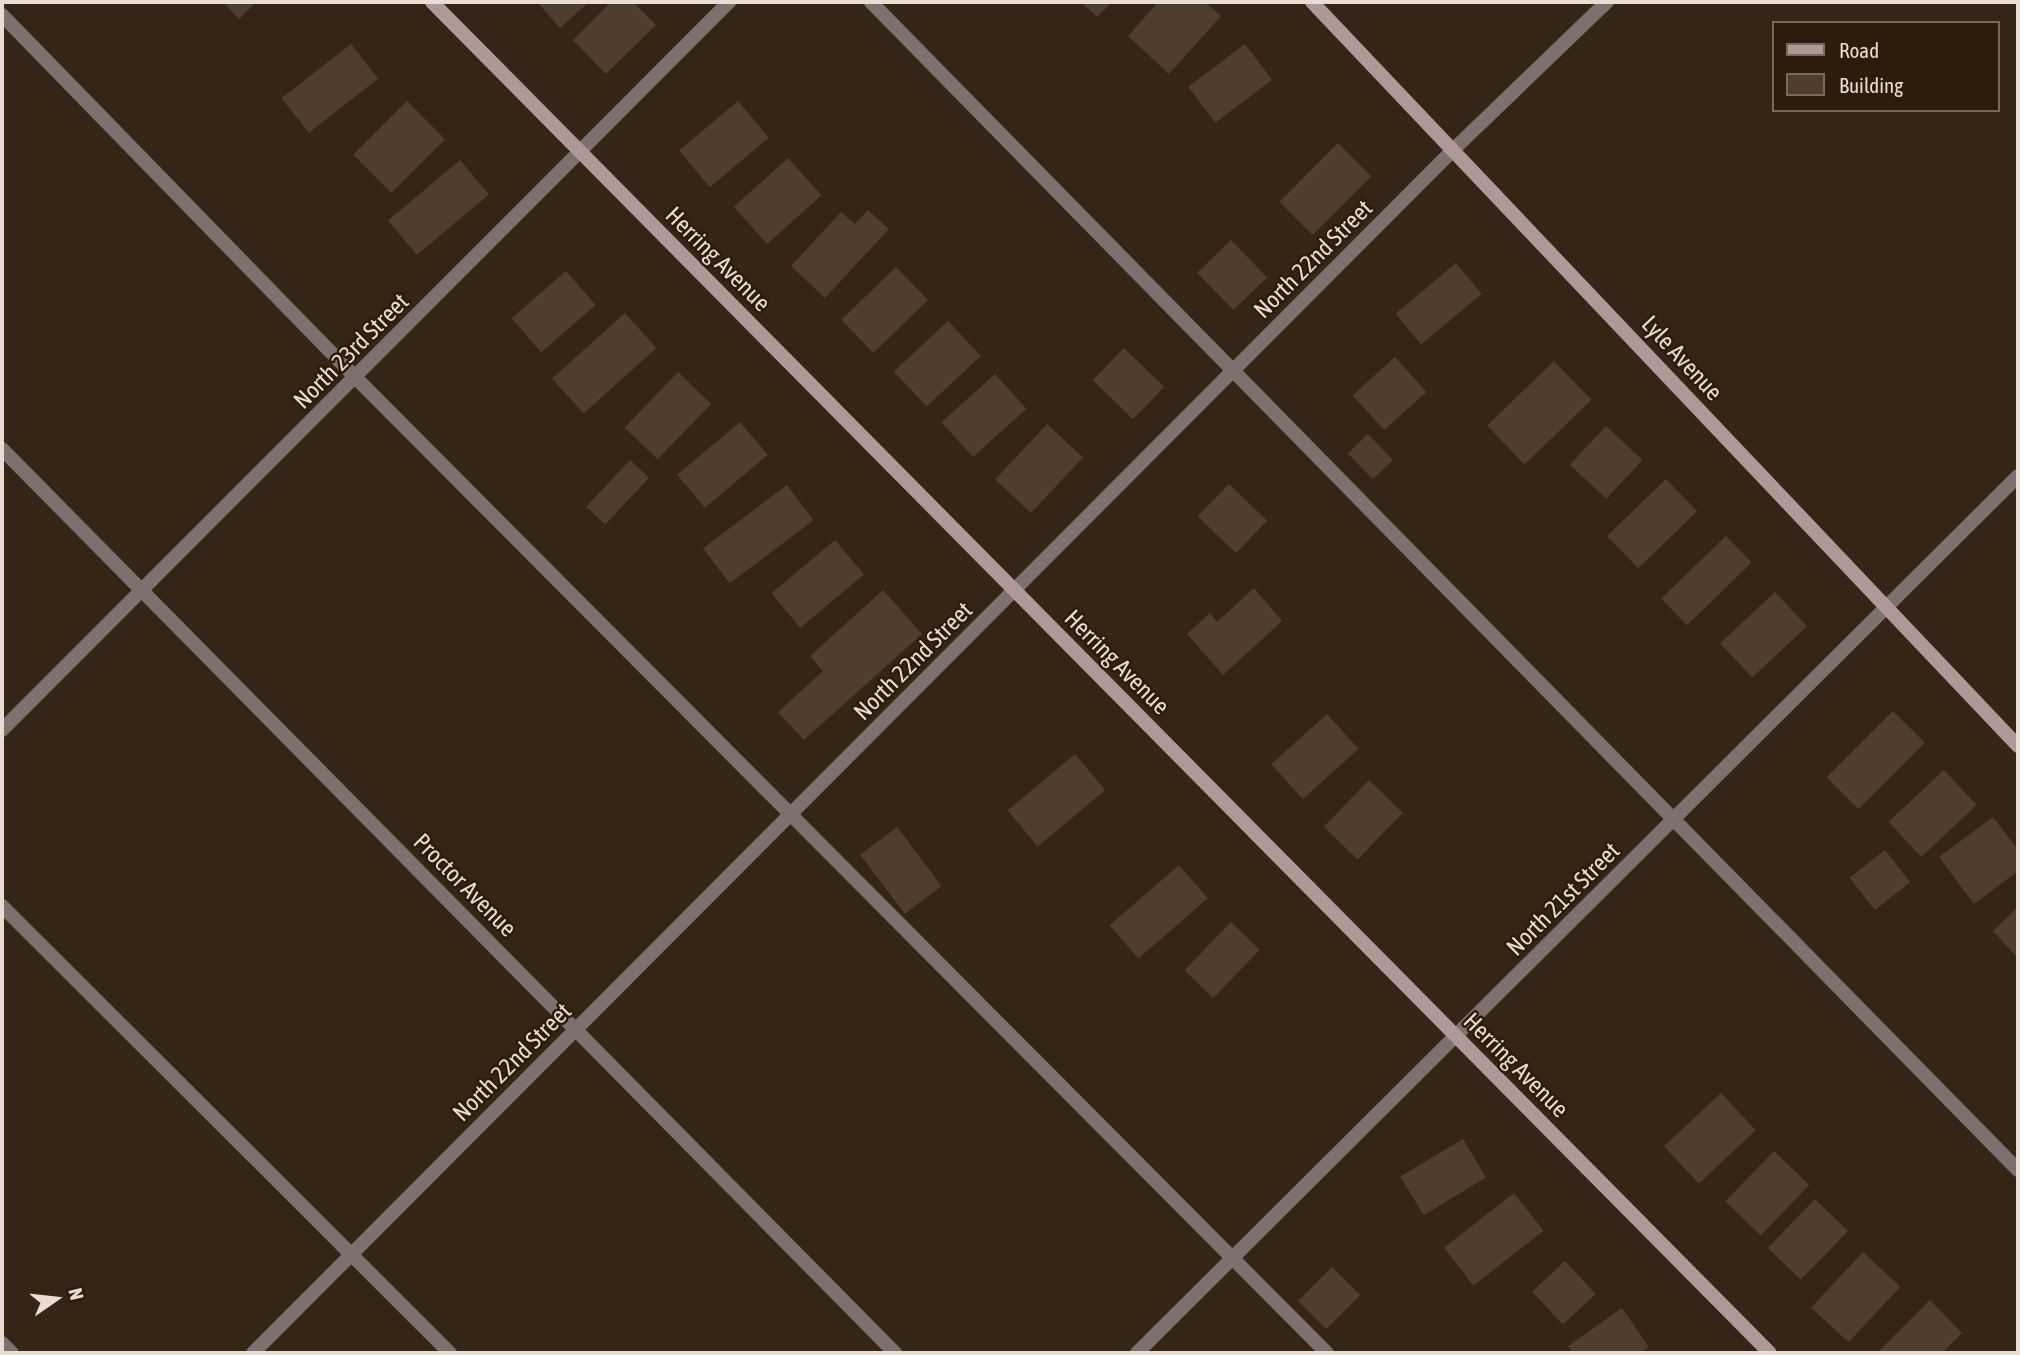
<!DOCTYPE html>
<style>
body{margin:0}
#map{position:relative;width:2020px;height:1355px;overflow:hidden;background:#352516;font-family:"Asap Condensed",sans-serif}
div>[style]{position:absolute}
.building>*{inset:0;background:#4f3e2d;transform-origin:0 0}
.service>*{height:14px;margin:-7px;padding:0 7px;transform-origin:7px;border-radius:7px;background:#7d7170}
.minor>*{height:14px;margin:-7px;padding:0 7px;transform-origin:7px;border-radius:7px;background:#7d7170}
.secondary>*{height:14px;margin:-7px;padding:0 7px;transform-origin:7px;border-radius:7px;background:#ae9998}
span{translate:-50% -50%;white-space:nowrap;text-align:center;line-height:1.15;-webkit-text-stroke:5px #2b1c0c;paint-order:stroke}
.street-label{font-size:24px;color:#e8ddd3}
.frame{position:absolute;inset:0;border:4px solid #e8ddd3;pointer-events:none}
.legend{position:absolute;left:1772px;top:21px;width:228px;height:91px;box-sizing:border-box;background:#2b1c0c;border:2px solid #77695c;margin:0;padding:9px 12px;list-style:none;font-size:21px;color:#e8ddd3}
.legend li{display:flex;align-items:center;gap:14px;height:35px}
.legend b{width:35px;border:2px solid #77695c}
.north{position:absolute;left:21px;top:1264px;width:70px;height:70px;-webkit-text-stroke:5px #2b1c0c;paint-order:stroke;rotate:76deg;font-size:19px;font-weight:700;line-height:28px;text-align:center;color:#e8ddd3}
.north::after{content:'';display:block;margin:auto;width:24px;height:32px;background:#e8ddd3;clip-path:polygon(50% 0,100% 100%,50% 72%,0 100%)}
</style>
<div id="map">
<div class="building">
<i style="clip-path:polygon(223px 2px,256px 2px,239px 19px)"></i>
<i style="clip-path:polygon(537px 2px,589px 2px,560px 28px)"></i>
<i style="clip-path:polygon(611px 2px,633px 2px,656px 25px,606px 74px,573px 40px)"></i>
<i style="clip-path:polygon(1081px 2px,1112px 2px,1097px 17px)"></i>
<i style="clip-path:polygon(1158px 2px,1205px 2px,1221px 16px,1169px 74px,1128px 36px)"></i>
<i style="left:351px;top:44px;width:44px;height:88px;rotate:52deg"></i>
<i style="left:1245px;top:44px;width:45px;height:71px;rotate:53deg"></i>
<i style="left:407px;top:101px;width:54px;height:76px;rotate:45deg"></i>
<i style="left:738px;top:101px;width:48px;height:77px;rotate:50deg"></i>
<i style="left:1338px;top:143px;width:47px;height:83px;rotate:45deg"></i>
<i style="left:788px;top:158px;width:50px;height:73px;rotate:48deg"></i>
<i style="left:460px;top:160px;width:45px;height:94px;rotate:50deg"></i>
<i style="clip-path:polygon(868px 210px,889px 229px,825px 298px,791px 266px,841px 212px,855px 224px)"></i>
<i style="left:1231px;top:240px;width:52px;height:47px;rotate:46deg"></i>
<i style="left:1456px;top:263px;width:40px;height:79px;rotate:50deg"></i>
<i style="left:896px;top:267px;width:46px;height:76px;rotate:46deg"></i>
<i style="left:566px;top:271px;width:45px;height:72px;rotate:49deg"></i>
<i style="left:625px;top:313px;width:47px;height:98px;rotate:48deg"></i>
<i style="left:948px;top:321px;width:48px;height:74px;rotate:47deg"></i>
<i style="left:1124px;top:348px;width:56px;height:45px;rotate:44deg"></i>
<i style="left:1395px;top:357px;width:47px;height:57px;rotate:48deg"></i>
<i style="left:1554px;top:361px;width:54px;height:93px;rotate:46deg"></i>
<i style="left:678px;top:372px;width:46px;height:77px;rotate:44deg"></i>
<i style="left:995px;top:374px;width:47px;height:72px;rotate:48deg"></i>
<i style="left:740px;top:422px;width:43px;height:82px;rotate:50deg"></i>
<i style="left:1047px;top:424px;width:49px;height:76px;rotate:43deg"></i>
<i style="left:1606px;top:426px;width:50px;height:53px;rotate:43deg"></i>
<i style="left:1368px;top:434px;width:36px;height:28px;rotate:46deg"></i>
<i style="left:630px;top:460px;width:26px;height:64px;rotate:43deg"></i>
<i style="left:1666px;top:479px;width:45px;height:82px;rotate:46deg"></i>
<i style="left:1229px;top:484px;width:53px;height:45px;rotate:44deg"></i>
<i style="left:787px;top:485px;width:44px;height:105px;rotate:53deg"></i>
<i style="left:1726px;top:536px;width:37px;height:90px;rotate:46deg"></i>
<i style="left:835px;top:540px;width:45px;height:83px;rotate:50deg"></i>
<i style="clip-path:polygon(1254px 588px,1282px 621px,1223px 675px,1187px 634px,1210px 613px,1217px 622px)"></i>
<i style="clip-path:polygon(883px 590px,922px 634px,804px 740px,778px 712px,823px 671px,810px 656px)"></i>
<i style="left:1775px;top:592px;width:47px;height:75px;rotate:47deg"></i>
<i style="left:1893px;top:711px;width:45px;height:94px;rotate:45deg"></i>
<i style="left:1327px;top:714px;width:47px;height:75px;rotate:48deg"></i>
<i style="left:1075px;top:754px;width:47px;height:88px;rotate:50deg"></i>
<i style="left:1944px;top:770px;width:48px;height:76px;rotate:47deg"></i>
<i style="left:1369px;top:780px;width:47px;height:65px;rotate:44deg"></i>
<i style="clip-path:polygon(1993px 817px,2018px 850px,2018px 871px,1974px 904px,1939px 857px)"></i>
<i style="left:897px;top:827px;width:74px;height:46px;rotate:53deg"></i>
<i style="left:1885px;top:850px;width:41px;height:45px;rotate:52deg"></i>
<i style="left:1179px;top:865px;width:44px;height:92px;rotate:49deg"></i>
<i style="clip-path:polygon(2018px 907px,2018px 958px,1993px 931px)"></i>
<i style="left:1231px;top:922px;width:40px;height:67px;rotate:44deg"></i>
<i style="left:1721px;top:1093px;width:51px;height:78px;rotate:47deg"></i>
<i style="left:1463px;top:1139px;width:45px;height:73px;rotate:59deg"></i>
<i style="left:1774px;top:1151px;width:49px;height:70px;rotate:44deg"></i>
<i style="left:1514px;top:1193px;width:48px;height:89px;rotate:52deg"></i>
<i style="left:1815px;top:1199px;width:46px;height:68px;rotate:44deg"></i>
<i style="left:1863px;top:1252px;width:51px;height:76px;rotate:43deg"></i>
<i style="left:1565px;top:1261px;width:45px;height:45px;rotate:47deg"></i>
<i style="left:1332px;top:1267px;width:40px;height:48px;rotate:45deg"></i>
<i style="clip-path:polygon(1930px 1300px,1962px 1333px,1942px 1353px,1877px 1353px)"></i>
<i style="clip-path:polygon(1622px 1308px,1649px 1347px,1640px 1353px,1573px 1353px,1568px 1346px)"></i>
</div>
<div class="service">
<i style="left:871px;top:2px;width:1637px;rotate:45.52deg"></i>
<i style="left:2px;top:15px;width:507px;rotate:45.72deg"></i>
<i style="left:356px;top:378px;width:1376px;rotate:45.12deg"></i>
<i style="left:2px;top:906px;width:633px;rotate:44.94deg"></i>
</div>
<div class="minor">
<i style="left:2px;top:449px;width:1271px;rotate:45.35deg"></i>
<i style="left:2px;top:730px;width:1029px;rotate:-45.04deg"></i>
<i style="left:2px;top:1343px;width:14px;rotate:45deg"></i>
<i style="left:253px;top:1353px;width:1701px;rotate:-45.07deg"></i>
<i style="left:1454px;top:149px;width:212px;rotate:-43.9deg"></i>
<i style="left:1137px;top:1353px;width:1243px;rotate:-44.87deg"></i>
</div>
<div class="secondary">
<i style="left:432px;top:2px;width:1901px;rotate:45.28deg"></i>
<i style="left:1312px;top:2px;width:1026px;rotate:46.5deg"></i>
</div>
<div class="street-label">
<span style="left:718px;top:259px;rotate:45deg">Herring Avenue</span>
<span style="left:1313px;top:259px;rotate:-45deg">North 22nd Street</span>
<span style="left:351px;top:351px;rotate:-45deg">North 23rd Street</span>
<span style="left:1682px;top:358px;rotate:47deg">Lyle Avenue</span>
<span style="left:913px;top:661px;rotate:-45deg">North 22nd Street</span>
<span style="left:1117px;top:662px;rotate:45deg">Herring Avenue</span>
<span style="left:465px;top:885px;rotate:45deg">Proctor Avenue</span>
<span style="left:1563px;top:899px;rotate:-45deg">North 21st Street</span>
<span style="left:512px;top:1062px;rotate:-45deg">North 22nd Street</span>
<span style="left:1516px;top:1065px;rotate:45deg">Herring Avenue</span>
</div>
<div class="frame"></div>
<ul class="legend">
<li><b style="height:9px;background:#ae9998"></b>Road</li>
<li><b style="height:19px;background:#4f3e2d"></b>Building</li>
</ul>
<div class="north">N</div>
</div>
